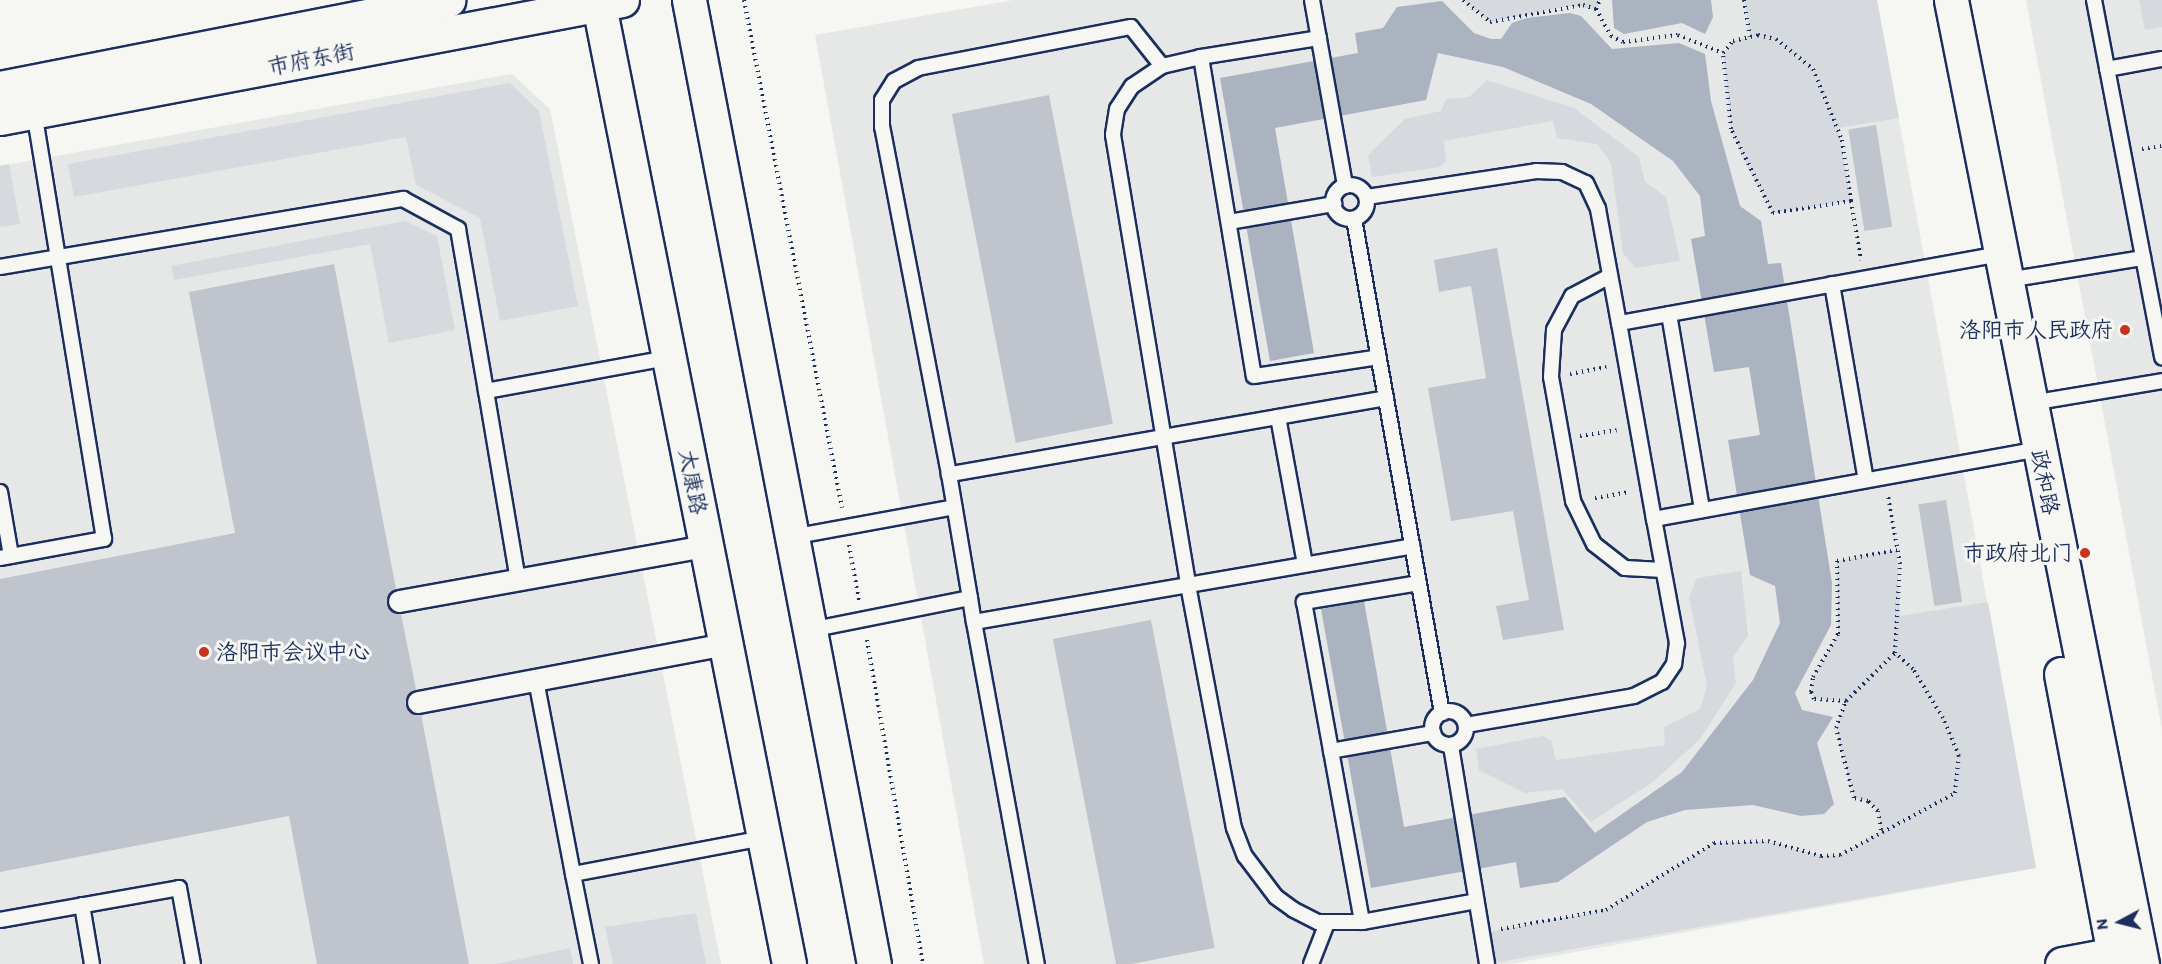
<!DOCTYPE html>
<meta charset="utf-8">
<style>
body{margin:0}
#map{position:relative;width:2162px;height:964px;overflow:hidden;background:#f6f6f2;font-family:Itim,"LXGW WenKai TC",sans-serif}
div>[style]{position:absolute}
.built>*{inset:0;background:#e6e7e7}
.green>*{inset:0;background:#d6d9dd}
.water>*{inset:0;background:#abb2c0}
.building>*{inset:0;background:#c0c4cd;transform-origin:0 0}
.path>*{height:4px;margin-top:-2px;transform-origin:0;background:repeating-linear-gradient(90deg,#1b2f5e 0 1.5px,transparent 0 6px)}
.roads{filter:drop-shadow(2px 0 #1b2f5e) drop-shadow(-2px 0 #1b2f5e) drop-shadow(0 2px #1b2f5e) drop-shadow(0 -2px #1b2f5e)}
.service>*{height:14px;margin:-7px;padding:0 7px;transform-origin:7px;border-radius:7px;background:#f6f6f2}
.service>.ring{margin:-7px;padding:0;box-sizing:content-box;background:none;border:14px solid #f6f6f2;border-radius:50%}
.pedestrian>*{height:21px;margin:-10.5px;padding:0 10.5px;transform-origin:10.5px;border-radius:10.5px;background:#f6f6f2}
.tertiary>*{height:33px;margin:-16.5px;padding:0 16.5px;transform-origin:16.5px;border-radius:16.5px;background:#f6f6f2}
.secondary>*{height:33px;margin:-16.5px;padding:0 16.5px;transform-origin:16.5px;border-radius:16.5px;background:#f6f6f2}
.dots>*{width:16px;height:16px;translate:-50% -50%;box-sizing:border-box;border:3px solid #f6f6f2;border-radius:50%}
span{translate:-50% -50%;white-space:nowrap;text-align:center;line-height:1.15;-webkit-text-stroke:6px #f6f6f2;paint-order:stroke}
.street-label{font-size:22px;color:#1b2f5e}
.poi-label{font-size:22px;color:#1b2f5e}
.right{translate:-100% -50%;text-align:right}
.left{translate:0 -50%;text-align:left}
.north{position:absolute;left:2090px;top:892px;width:60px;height:60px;-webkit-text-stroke:4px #f6f6f2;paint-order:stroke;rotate:263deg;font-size:16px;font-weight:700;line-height:24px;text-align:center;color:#1b2f5e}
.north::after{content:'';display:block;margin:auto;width:21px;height:27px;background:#1b2f5e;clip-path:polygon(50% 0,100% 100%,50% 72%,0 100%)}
</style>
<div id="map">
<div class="built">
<i style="clip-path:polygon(1013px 0,1877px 0,2036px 868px,1511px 964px,984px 964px,815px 35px)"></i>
<i style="clip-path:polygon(2026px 0,2162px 0,2162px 729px,2076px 268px)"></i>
<i style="clip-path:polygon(512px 74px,550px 109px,721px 964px,0 964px,0 166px)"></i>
</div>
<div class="green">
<i style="clip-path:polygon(1463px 0,1600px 0,1596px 9px,1567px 6px,1490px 22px)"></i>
<i style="clip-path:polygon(1744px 0,1877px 0,1899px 118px,1838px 128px,1851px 201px,1773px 213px,1743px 159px,1731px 129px,1723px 53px,1733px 41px,1750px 36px)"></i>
<i style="clip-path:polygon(2139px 0,2162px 0,2162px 27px,2145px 30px)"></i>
<i style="clip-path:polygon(1487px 80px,1574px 108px,1639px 157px,1645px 182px,1666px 197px,1680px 261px,1635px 268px,1623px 253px,1611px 163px,1597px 144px,1557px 138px,1553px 121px,1444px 141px,1446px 161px,1440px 167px,1372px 177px,1368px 155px,1405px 119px,1441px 111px,1446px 99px,1469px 97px)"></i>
<i style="clip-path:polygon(510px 83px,539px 111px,578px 306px,500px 321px,480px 218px,416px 185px,406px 137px,74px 197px,68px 164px)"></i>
<i style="clip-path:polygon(9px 164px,20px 224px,0 227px,0 166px)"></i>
<i style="clip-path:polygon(405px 221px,437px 236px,455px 330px,389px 343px,370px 244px,174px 280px,171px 266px)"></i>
<i style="clip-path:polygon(1897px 550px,1900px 616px,1988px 602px,2036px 868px,1487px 964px,1482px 933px,1606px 910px,1714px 843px,1768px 841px,1821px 856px,1840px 855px,1881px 831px,1878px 811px,1868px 801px,1854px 798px,1836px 728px,1846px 701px,1814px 699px,1811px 692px,1813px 677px,1838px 634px,1837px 561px)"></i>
<i style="clip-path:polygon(1741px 571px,1748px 636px,1733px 657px,1736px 683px,1700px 739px,1654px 781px,1591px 822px,1562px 789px,1525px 793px,1479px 770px,1476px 749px,1543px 736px,1551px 741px,1556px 760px,1665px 745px,1664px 727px,1700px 709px,1707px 686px,1689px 597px,1697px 578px)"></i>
<i style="clip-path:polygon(696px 913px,706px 964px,613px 964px,605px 927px)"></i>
<i style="clip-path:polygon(570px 948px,573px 964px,496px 964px)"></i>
</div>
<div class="water">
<i style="clip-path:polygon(1612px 0,1711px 0,1713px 17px,1705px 34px,1682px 23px,1624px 34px,1614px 28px)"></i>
<i style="clip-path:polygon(1442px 1px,1474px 33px,1491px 39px,1501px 39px,1512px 23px,1527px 18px,1570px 13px,1581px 16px,1612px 49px,1679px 43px,1705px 54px,1711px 101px,1740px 206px,1761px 221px,1768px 264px,1781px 263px,1832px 583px,1831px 625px,1795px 693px,1802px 710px,1833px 717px,1817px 743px,1834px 804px,1824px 814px,1801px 816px,1753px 805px,1685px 810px,1647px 822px,1558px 882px,1520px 888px,1516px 862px,1371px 888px,1321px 609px,1364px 601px,1404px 827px,1565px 797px,1595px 833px,1682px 772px,1753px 680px,1780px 623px,1775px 586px,1750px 575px,1728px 440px,1760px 435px,1749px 367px,1714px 372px,1691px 239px,1705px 236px,1700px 196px,1673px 161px,1591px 104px,1503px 67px,1438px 53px,1426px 100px,1275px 128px,1314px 353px,1270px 361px,1220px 78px,1358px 53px,1355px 33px,1383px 28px,1397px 7px)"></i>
</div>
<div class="building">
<i style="left:1049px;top:95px;width:335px;height:99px;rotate:79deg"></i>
<i style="left:1876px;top:125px;width:103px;height:28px;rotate:81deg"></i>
<i style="clip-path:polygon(1497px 248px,1564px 630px,1503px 640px,1496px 606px,1529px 600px,1513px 511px,1451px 521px,1428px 388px,1486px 378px,1471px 286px,1439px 292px,1434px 260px)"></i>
<i style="clip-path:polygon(334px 264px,396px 589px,387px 604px,401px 614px,416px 689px,405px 704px,421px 714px,469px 964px,317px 964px,289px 816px,0 872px,0 579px,235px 533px,189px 292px)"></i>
<i style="left:1946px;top:500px;width:103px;height:28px;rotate:81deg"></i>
<i style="left:1151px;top:620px;width:334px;height:100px;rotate:79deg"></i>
</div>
<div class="path">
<i style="left:744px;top:0;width:517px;rotate:79.08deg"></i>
<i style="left:1463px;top:0;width:35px;rotate:39deg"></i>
<i style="left:1490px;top:22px;width:95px;rotate:-10.4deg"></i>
<i style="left:1583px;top:5px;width:14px;rotate:17deg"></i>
<i style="left:1596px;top:9px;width:31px;rotate:61deg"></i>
<i style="left:1611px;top:36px;width:13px;rotate:27deg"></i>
<i style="left:1623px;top:42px;width:55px;rotate:-7.3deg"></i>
<i style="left:1678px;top:35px;width:48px;rotate:21.8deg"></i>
<i style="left:1744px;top:0;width:37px;rotate:81deg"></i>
<i style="left:1596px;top:9px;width:10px;rotate:-66deg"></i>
<i style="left:2142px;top:149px;width:20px;rotate:-9deg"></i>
<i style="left:1851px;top:201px;width:79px;rotate:171.3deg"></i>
<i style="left:1773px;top:213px;width:94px;rotate:-116.6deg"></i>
<i style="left:1731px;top:129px;width:76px;rotate:-96deg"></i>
<i style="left:1723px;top:53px;width:16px;rotate:-50deg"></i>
<i style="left:1733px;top:41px;width:26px;rotate:-13deg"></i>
<i style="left:1758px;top:35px;width:18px;rotate:13deg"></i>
<i style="left:1776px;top:39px;width:48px;rotate:39deg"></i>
<i style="left:1813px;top:69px;width:77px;rotate:67.8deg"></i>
<i style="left:1842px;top:140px;width:62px;rotate:81.6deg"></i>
<i style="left:1851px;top:201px;width:60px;rotate:80.4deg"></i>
<i style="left:1570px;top:374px;width:37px;rotate:-11deg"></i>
<i style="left:1580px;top:436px;width:37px;rotate:-9deg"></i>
<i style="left:1595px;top:498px;width:35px;rotate:-10deg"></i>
<i style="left:849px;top:545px;width:56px;rotate:79.7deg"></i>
<i style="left:867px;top:640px;width:329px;rotate:80.2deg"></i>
<i style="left:1846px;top:701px;width:32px;rotate:-176deg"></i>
<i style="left:1814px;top:699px;width:8px;rotate:-113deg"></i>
<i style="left:1811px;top:692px;width:15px;rotate:-82deg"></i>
<i style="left:1813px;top:677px;width:50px;rotate:-59.8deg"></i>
<i style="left:1838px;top:634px;width:73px;rotate:-90.8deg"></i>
<i style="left:1837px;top:561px;width:61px;rotate:-10.4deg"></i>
<i style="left:1881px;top:830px;width:19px;rotate:-99deg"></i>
<i style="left:1878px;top:811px;width:14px;rotate:-135deg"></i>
<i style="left:1868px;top:801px;width:14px;rotate:-168deg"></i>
<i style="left:1854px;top:798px;width:72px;rotate:-104.4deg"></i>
<i style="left:1836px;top:728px;width:29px;rotate:-70deg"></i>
<i style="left:1846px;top:701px;width:69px;rotate:-44.4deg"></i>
<i style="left:1501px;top:929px;width:107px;rotate:-10.3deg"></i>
<i style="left:1606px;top:910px;width:127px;rotate:-31.8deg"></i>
<i style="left:1714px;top:843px;width:54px;rotate:-2.1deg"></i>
<i style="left:1768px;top:841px;width:55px;rotate:15.8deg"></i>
<i style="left:1821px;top:856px;width:19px;rotate:-3deg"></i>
<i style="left:1840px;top:855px;width:131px;rotate:-28.3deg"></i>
<i style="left:1955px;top:793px;width:37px;rotate:-84deg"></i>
<i style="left:1959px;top:756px;width:41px;rotate:-112.8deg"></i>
<i style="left:1943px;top:718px;width:57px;rotate:-121.5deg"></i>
<i style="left:1913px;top:669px;width:24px;rotate:-138deg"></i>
<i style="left:1895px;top:653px;width:89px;rotate:-86.8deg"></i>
<i style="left:1900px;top:564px;width:69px;rotate:-100deg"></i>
</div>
<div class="roads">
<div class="service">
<i style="left:1312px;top:0;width:189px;rotate:79.9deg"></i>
<i style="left:2094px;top:0;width:364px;rotate:79.2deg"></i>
<i style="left:1319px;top:38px;width:120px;rotate:170.9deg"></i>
<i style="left:1201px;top:57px;width:323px;rotate:80.6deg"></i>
<i style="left:1254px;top:376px;width:126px;rotate:-8.6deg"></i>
<i style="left:1201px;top:57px;width:40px;rotate:167deg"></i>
<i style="left:1162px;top:66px;width:36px;rotate:146deg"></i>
<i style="left:1132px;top:86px;width:27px;rotate:123deg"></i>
<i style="left:1117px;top:109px;width:26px;rotate:99deg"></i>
<i style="left:1113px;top:135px;width:456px;rotate:80.5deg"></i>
<i style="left:1188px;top:585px;width:247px;rotate:79.3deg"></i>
<i style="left:1234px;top:828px;width:30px;rotate:69deg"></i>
<i style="left:1245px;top:856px;width:51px;rotate:52.9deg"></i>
<i style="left:1276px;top:897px;width:22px;rotate:36deg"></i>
<i style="left:1294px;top:910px;width:27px;rotate:27deg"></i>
<i style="left:1318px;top:922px;width:44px"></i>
<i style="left:2107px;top:69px;width:56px;rotate:-10.3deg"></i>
<i class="ring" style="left:1333px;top:185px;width:20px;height:20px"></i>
<i style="left:1367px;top:197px;width:171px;rotate:-8.7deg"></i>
<i style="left:1536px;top:171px;width:26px;rotate:2deg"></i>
<i style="left:1562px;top:172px;width:26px;rotate:25deg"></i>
<i style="left:1586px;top:183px;width:29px;rotate:65deg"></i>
<i style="left:1598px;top:209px;width:116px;rotate:79.6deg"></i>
<i style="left:1354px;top:219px;width:502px;rotate:79.9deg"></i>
<i style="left:1229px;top:222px;width:107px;rotate:-9.7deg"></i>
<i style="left:2000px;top:254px;width:387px;rotate:169.7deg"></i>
<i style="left:1619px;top:323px;width:199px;rotate:79.9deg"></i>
<i style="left:1654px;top:519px;width:391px;rotate:-10.3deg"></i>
<i style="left:0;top:267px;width:409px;rotate:-9.6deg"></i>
<i style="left:403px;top:199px;width:63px;rotate:28.6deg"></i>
<i style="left:458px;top:229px;width:164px;rotate:80.2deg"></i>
<i style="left:486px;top:391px;width:185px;rotate:-10.3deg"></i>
<i style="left:1610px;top:276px;width:43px;rotate:152.2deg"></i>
<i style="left:1572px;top:296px;width:38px;rotate:118deg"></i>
<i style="left:1554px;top:330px;width:47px;rotate:93.7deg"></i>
<i style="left:1551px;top:377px;width:126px;rotate:79.9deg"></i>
<i style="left:1573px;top:501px;width:48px;rotate:64deg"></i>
<i style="left:1594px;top:544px;width:39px;rotate:38deg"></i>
<i style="left:1625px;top:568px;width:38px;rotate:3deg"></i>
<i style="left:2007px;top:280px;width:138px;rotate:-9.2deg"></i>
<i style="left:1832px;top:284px;width:199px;rotate:80.2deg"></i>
<i style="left:1669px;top:314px;width:199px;rotate:80.4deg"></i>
<i style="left:486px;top:391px;width:192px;rotate:80.4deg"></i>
<i style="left:1386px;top:398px;width:444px;rotate:170.1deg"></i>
<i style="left:949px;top:474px;width:126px;rotate:80.4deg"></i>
<i style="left:970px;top:598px;width:24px;rotate:81deg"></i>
<i style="left:974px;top:622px;width:445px;rotate:-9.8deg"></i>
<i style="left:2031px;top:403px;width:133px;rotate:-9.5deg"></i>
<i style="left:1278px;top:417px;width:149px;rotate:79.6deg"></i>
<i style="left:949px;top:474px;width:353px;rotate:-100.9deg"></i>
<i style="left:882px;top:127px;width:27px;rotate:-90deg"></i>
<i style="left:882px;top:100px;width:22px;rotate:-58deg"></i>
<i style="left:894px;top:81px;width:27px;rotate:-28deg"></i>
<i style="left:918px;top:68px;width:217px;rotate:-10.9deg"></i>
<i style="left:1131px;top:27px;width:50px;rotate:51.5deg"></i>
<i style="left:0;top:492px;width:65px;rotate:80.2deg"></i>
<i style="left:791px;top:537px;width:166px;rotate:-10.4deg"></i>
<i style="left:0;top:558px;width:106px;rotate:-10.4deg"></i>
<i style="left:104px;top:539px;width:435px;rotate:-99.3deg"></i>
<i style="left:1419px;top:583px;width:117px;rotate:170.6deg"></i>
<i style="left:1304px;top:602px;width:325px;rotate:79.7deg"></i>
<i style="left:1362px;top:922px;width:116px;rotate:-10.4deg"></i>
<i style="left:974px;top:622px;width:348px;rotate:79.6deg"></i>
<i style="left:810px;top:630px;width:163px;rotate:-11.3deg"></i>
<i style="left:536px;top:680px;width:197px;rotate:79.2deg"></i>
<i class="ring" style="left:1432px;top:711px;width:20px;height:20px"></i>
<i style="left:1466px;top:725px;width:170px;rotate:-9.8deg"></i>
<i style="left:1634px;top:696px;width:31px;rotate:-27deg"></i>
<i style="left:1662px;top:682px;width:22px;rotate:-56deg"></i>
<i style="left:1674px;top:664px;width:21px;rotate:-82deg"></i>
<i style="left:1677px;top:643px;width:126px;rotate:-100.5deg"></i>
<i style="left:1451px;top:746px;width:221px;rotate:80.6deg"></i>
<i style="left:1331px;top:751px;width:104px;rotate:-10deg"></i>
<i style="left:82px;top:905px;width:60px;rotate:80.4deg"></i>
<i style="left:0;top:920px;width:182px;rotate:-10.1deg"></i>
<i style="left:179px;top:888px;width:77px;rotate:79.6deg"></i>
<i style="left:591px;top:964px;width:92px;rotate:-101.3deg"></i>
<i style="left:573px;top:874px;width:194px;rotate:-10.7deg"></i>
<i style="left:1311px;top:964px;width:44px;rotate:-68.7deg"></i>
</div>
<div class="pedestrian">
<i style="left:399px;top:601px;width:312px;rotate:-10.2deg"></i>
<i style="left:418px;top:702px;width:312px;rotate:-10.7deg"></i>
</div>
<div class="tertiary">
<i style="left:1951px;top:0;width:983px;rotate:78.79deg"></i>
<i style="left:0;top:88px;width:457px;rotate:-11.1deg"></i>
<i style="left:0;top:118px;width:633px;rotate:-10.74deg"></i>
<i style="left:2061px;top:674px;width:295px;rotate:79.3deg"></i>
<i style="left:2062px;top:964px;width:76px;rotate:-10.6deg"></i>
</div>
<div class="secondary">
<i style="left:598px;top:0;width:983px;rotate:78.79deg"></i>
<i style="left:689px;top:0;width:982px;rotate:79.14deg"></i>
</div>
</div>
<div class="dots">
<i style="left:2125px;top:330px;background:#c8321e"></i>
<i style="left:2085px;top:553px;background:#c8321e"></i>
<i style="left:204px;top:652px;background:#c8321e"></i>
</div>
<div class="street-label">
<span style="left:311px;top:59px;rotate:-11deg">市府东街</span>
<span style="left:693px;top:482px;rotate:79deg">太康路</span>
<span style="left:2045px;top:482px;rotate:79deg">政和路</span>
</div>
<div class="poi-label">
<span class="right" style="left:2113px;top:330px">洛阳市人民政府</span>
<span class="right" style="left:2073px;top:553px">市政府北门</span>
<span class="left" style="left:216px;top:652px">洛阳市会议中心</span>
</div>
<div class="north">N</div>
</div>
